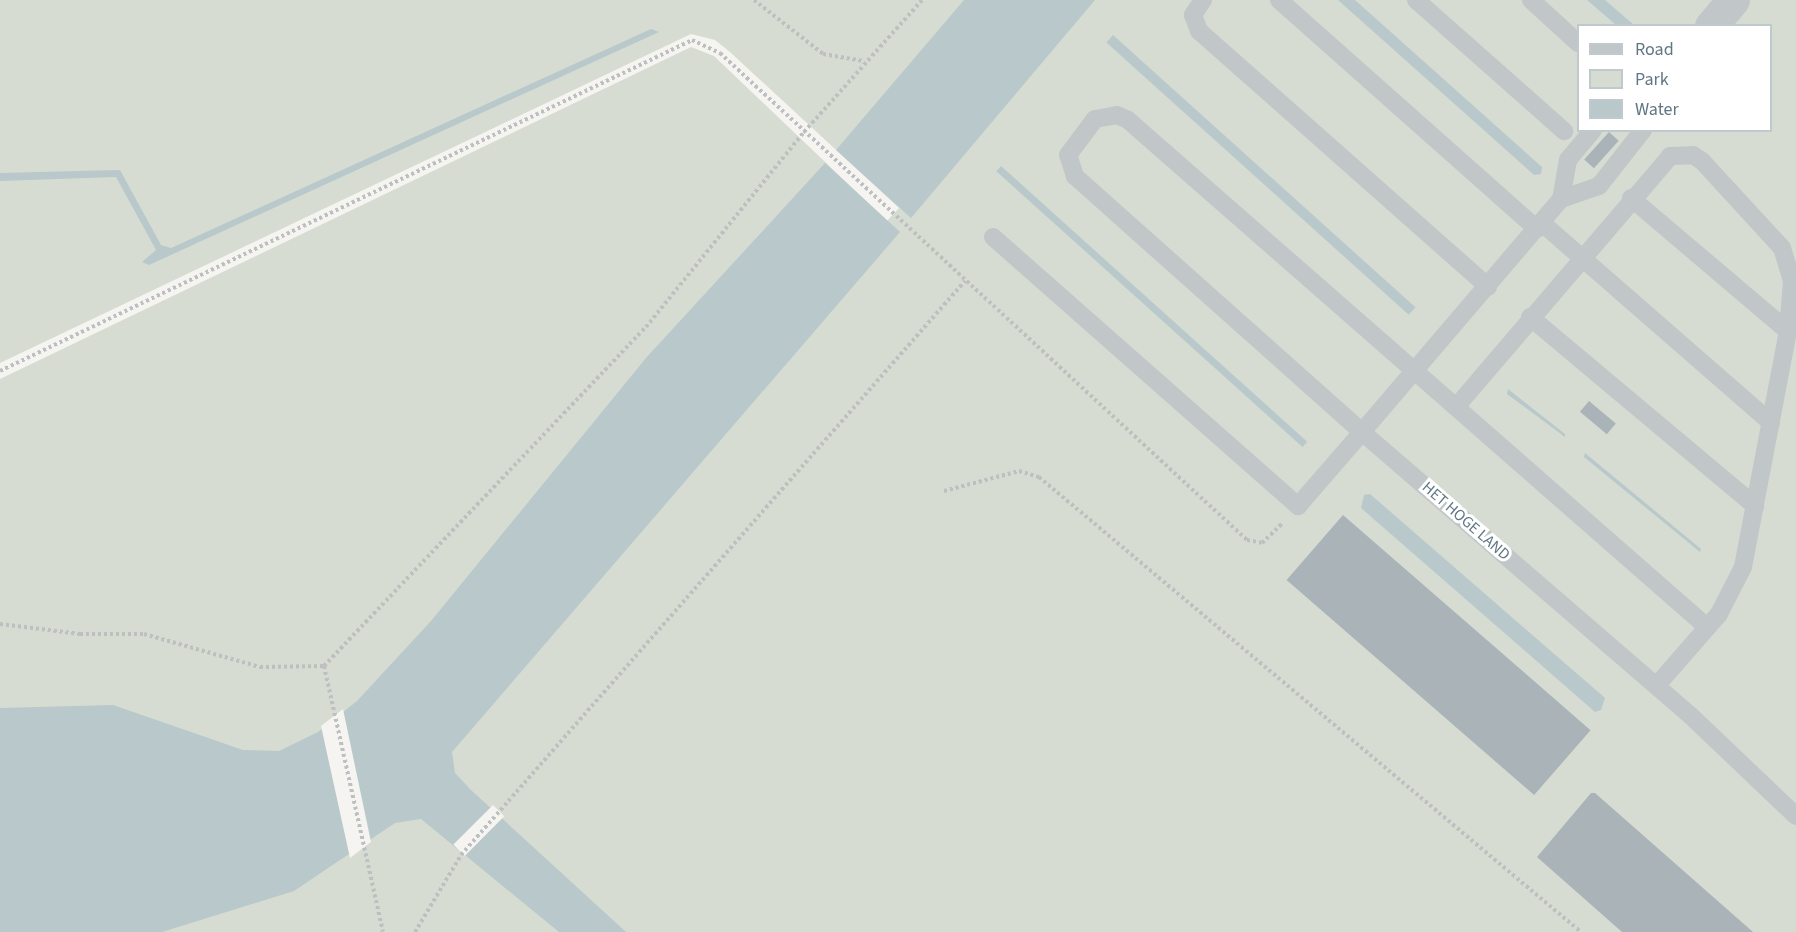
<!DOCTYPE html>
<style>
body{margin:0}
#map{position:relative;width:1796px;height:932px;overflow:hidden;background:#f5f4f0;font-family:"Source Sans 3",sans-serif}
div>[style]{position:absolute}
.green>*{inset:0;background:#d6dcd1}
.water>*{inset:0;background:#b8c8cb;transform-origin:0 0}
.pier>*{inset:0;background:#f5f4f0;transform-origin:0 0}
.building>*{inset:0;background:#aab3b8;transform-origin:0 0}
.path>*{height:4px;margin-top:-2px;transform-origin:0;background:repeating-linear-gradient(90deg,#bdbfc1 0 3px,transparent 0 6px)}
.service>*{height:18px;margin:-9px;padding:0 9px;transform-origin:9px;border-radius:9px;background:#c1c6c9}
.minor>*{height:33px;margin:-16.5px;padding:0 16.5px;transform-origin:16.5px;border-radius:16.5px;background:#c1c6c9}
span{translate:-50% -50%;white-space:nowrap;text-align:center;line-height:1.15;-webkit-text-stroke:6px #fff;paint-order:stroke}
.street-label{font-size:16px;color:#617884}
.legend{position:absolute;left:1577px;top:24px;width:195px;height:108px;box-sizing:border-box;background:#fff;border:2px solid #c0c9ce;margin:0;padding:8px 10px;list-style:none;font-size:18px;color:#617884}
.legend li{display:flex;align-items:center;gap:12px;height:30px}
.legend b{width:30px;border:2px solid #c0c9ce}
</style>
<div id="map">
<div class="green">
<i style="clip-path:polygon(0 0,1714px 0,1713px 25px,1578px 26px,1578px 130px,1770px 130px,1770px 26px,1727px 25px,1749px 0,1796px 0,1796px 932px,0 932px,0 379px,691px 47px,714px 56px,887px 221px,899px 208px,730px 52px,715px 40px,691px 34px,0 363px)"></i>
</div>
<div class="water">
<i style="clip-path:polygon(964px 0,1095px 0,911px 218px,836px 150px)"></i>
<i style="clip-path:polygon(1338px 0,1355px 0,1542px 167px,1541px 174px,1534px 175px)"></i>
<i style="clip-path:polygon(1587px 0,1605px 0,1634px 25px,1616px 25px)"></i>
<i style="clip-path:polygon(651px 29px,659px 32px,149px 265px,142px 262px,156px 250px,116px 177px,0 181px,0 173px,120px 170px,161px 245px,171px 248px)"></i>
<i style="left:1113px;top:35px;width:407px;height:10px;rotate:42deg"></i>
<i style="clip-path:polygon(825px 163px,900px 232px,452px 752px,455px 773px,471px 790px,626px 932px,559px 932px,421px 819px,395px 823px,294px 891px,162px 932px,0 932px,0 708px,113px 705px,243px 750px,279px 751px,318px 732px,357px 701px,431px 621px,646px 358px)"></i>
<i style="left:1001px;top:166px;width:412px;height:7px;rotate:42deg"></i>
<i style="clip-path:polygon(1508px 389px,1565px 434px,1565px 437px,1507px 394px)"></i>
<i style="clip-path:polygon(1585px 453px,1701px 549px,1700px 552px,1584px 457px)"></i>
<i style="clip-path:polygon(1370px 494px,1605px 698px,1601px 710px,1595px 712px,1361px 508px,1364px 495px)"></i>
</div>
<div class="pier">
<i style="clip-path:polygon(343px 709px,371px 842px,350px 858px,321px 726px)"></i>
<i style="left:493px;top:805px;width:16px;height:56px;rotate:45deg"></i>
</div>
<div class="building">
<i style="left:1609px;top:132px;width:13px;height:37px;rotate:42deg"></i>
<i style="left:1589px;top:401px;width:35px;height:14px;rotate:40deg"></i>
<i style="left:1343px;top:515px;width:328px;height:86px;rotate:41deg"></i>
<i style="clip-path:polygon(1591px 793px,1595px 793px,1753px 932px,1622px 932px,1537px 857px)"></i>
</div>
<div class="path">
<i style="left:754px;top:0;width:88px;rotate:38deg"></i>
<i style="left:823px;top:54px;width:41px;rotate:9.9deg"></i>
<i style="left:0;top:371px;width:767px;rotate:-25.56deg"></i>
<i style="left:692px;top:40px;width:31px;rotate:25deg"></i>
<i style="left:720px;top:53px;width:718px;rotate:42.74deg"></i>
<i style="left:1247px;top:540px;width:15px;rotate:11deg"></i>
<i style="left:1262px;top:543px;width:28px;rotate:-44deg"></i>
<i style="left:944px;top:491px;width:78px;rotate:-14.9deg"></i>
<i style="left:1019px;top:471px;width:21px;rotate:17deg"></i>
<i style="left:1039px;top:477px;width:708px;rotate:40.01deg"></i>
<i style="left:0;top:624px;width:81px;rotate:7.1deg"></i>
<i style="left:80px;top:634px;width:64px"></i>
<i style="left:144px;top:634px;width:121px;rotate:15.9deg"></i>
<i style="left:260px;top:667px;width:64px;rotate:-0.9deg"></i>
<i style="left:324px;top:666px;width:468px;rotate:-46.5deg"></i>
<i style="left:646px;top:327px;width:251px;rotate:-51deg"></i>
<i style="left:804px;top:132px;width:177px;rotate:-48.2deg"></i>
<i style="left:324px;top:666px;width:272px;rotate:77.5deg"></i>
<i style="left:415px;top:932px;width:90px;rotate:-59.1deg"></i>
<i style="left:461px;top:855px;width:764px;rotate:-48.72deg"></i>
</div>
<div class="service">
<i style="left:1203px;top:0;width:18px;rotate:124deg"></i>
<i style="left:1193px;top:15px;width:17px;rotate:69deg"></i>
<i style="left:1199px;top:31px;width:386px;rotate:41.5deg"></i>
<i style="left:1279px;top:0;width:345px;rotate:41.6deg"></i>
<i style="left:1416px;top:0;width:198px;rotate:41.5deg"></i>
<i style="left:1531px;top:0;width:64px;rotate:42.5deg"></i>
<i style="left:1593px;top:130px;width:39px;rotate:130deg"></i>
<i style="left:1568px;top:160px;width:40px;rotate:100deg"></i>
<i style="left:1561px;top:199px;width:306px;rotate:130.5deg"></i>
<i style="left:1362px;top:432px;width:435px;rotate:40.8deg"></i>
<i style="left:1691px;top:716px;width:145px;rotate:43.6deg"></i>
<i style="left:1631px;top:198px;width:206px;rotate:40.3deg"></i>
<i style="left:1561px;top:199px;width:40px;rotate:-18.9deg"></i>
<i style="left:1599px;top:186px;width:71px;rotate:-51.8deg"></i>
<i style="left:1542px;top:223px;width:304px;rotate:41.1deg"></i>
<i style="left:993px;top:237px;width:407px;rotate:41.4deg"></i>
<i style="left:1298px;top:506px;width:98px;rotate:-49.1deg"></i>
<i style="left:1362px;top:432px;width:385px;rotate:-138.3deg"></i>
<i style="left:1075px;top:176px;width:22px;rotate:-108deg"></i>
<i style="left:1068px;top:155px;width:45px;rotate:-53.1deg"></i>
<i style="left:1095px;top:119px;width:22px;rotate:-10deg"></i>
<i style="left:1117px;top:115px;width:12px;rotate:24deg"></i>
<i style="left:1128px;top:120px;width:770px;rotate:41.21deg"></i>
<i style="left:1530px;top:317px;width:294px;rotate:40deg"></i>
<i style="left:1456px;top:407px;width:330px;rotate:-49.5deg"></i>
<i style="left:1670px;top:156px;width:23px;rotate:-2deg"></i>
<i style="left:1693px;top:155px;width:11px;rotate:34deg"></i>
<i style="left:1702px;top:161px;width:118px;rotate:47.4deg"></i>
<i style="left:1782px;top:248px;width:34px;rotate:73deg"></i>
<i style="left:1792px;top:281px;width:50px;rotate:94.6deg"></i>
<i style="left:1788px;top:331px;width:240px;rotate:100.8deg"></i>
<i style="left:1743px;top:567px;width:53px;rotate:117.1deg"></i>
<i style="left:1719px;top:614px;width:94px;rotate:131.1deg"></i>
</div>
<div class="minor">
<i style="left:1711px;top:26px;width:34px;rotate:-50deg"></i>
</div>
<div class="street-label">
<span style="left:1466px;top:521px;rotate:41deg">HET HOGE LAND</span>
</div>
<ul class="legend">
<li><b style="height:8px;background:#c1c6c9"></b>Road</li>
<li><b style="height:16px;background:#d6dcd1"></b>Park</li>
<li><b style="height:16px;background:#b8c8cb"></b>Water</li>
</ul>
</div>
